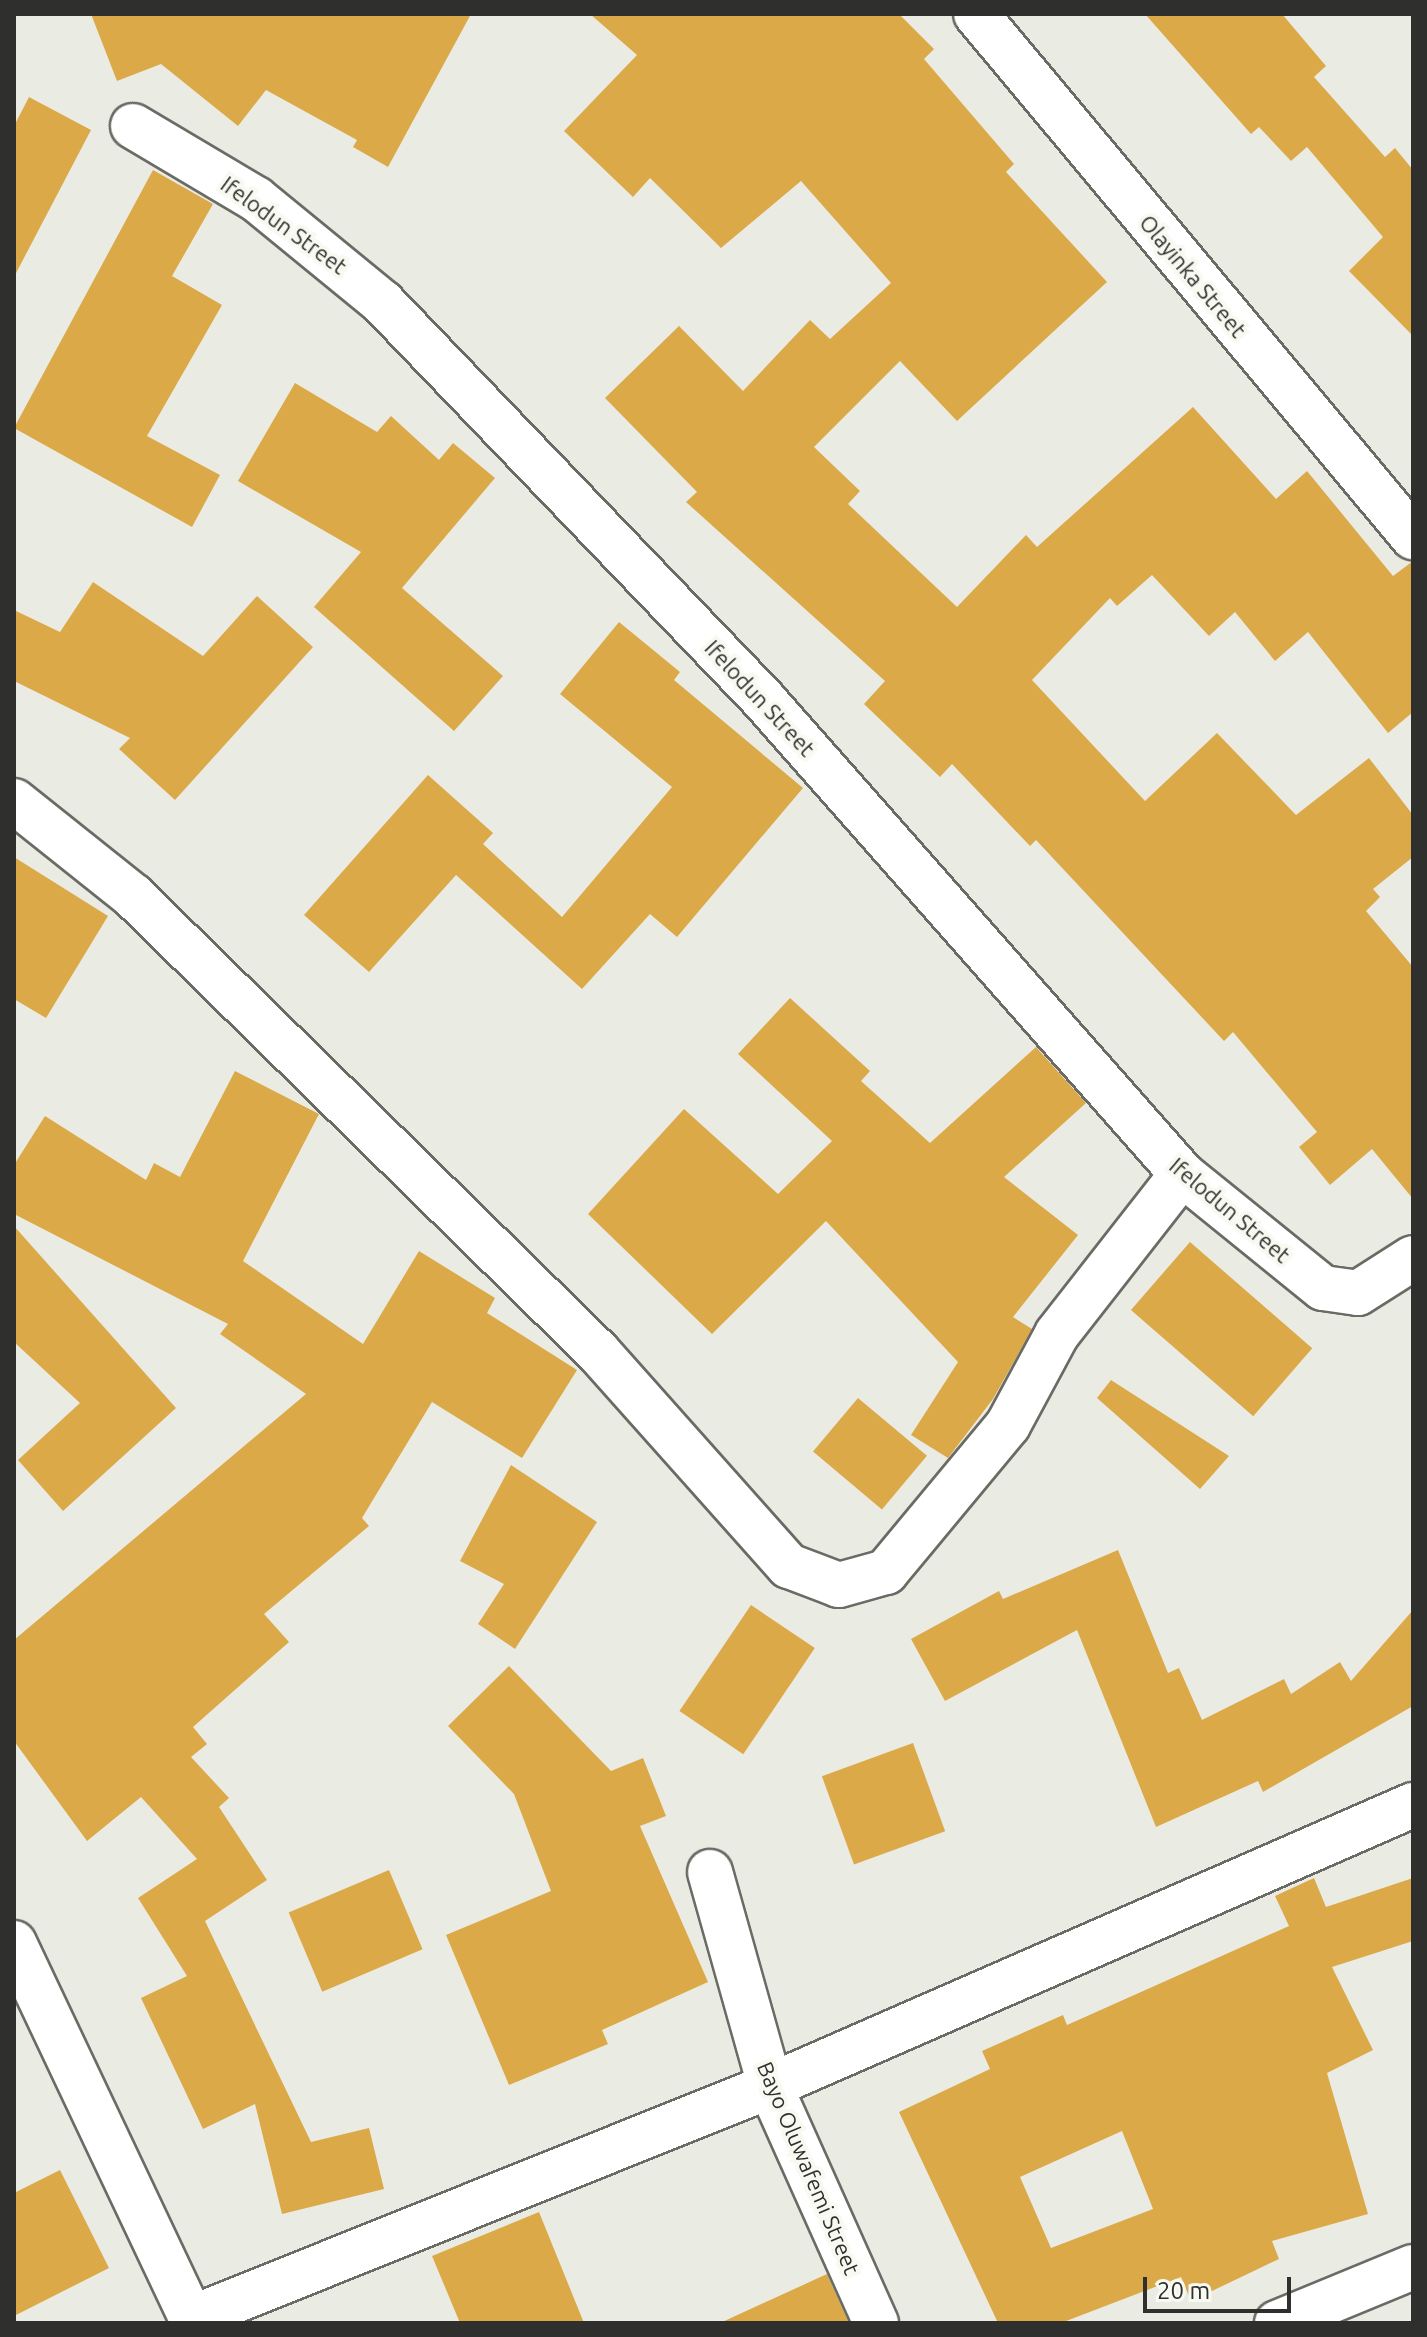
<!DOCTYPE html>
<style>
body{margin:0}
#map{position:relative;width:1427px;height:2337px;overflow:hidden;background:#eaece4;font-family:Ubuntu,sans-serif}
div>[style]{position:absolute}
.building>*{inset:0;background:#dca949;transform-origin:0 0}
.roads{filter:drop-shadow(2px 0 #6a6b64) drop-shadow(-2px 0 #6a6b64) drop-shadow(0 2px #6a6b64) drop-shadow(0 -2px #6a6b64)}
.street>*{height:44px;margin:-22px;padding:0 22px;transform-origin:22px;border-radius:22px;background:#fff}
span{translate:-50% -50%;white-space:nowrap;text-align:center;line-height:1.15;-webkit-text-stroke:8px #f8f9f1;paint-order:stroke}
.street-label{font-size:22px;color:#2f302d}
.frame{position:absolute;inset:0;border:16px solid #2f302d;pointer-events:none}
.scale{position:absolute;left:1143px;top:2277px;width:148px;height:36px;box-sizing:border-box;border:4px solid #2f302d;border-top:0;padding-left:10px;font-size:24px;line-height:28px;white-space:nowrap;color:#2f302d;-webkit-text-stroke:6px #f8f9f1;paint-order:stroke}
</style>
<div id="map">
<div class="building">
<i style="clip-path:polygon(91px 14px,471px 14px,388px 167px,353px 147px,357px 140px,266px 90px,238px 126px,161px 64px,117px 81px)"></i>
<i style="clip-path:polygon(590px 14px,899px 14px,934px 49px,924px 59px,1014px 164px,1006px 172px,1107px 282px,957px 421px,900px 361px,814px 447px,860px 491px,848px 504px,957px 607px,1026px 535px,1037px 547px,1193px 407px,1276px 499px,1307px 471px,1393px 576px,1413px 561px,1413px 712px,1388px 733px,1308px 632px,1275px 661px,1235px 612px,1209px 636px,1152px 575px,1117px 606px,1110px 598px,1032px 680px,1145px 801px,1217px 733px,1296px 815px,1369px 758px,1413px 815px,1413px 857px,1373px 889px,1380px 897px,1366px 911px,1413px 967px,1413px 1199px,1372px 1149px,1330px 1185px,1299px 1147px,1317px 1132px,1233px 1032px,1224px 1041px,1036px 840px,1030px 846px,952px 764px,940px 777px,864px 704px,885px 681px,686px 502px,697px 492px,605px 398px,679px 326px,743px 391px,810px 320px,830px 339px,891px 283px,801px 181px,721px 248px,650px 178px,633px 197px,564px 131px,637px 55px)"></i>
<i style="clip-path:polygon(1145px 14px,1282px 14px,1326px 66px,1314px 77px,1385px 157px,1395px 148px,1413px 170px,1413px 336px,1349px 271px,1383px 237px,1307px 147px,1291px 161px,1259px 127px,1251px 134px)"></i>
<i style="clip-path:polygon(29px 97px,91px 130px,14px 277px,14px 126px)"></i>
<i style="clip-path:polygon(153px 170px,213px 204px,172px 276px,222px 305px,147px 436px,220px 475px,192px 527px,14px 428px)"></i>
<i style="clip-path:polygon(295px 383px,377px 432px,391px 416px,439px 460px,453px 443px,495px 478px,402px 588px,503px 676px,454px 731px,314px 607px,361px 552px,238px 481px)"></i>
<i style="clip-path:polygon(93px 582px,203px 656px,257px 596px,313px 647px,175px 800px,119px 749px,130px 738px,14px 681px,14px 610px,60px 632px)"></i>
<i style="clip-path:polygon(619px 622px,680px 672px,674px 680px,803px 788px,677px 937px,650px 914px,582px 989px,456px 875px,369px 972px,304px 915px,428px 775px,493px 833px,483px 844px,562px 917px,672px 787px,560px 694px)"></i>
<i style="clip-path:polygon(14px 857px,108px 916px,46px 1018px,14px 999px)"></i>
<i style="clip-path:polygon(790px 998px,870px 1071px,861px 1081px,930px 1143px,1036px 1047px,1086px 1103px,1004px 1177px,1078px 1235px,1013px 1317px,1032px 1329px,993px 1399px,948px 1458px,911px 1435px,958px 1362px,826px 1221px,712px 1334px,588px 1214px,684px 1109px,778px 1194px,832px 1141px,738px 1054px)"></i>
<i style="clip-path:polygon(235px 1071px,319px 1114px,243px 1261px,363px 1344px,419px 1251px,495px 1298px,487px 1313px,577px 1370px,522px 1458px,432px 1402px,362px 1518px,369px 1526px,264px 1614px,289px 1642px,193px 1727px,207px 1744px,191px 1757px,229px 1798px,219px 1807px,267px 1880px,205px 1921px,311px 2142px,369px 2128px,384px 2189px,282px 2214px,255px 2104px,203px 2129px,141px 1998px,187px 1976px,138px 1898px,197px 1859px,141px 1797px,87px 1841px,14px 1741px,14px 1640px,306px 1394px,220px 1334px,228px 1324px,14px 1214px,14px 1165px,45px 1116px,146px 1180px,154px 1163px,180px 1177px)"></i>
<i style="clip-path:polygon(14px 1226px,176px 1408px,63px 1511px,18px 1460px,80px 1403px,14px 1342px)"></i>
<i style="left:1190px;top:1242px;width:162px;height:90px;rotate:41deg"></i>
<i style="clip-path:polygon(1111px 1380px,1229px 1456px,1200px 1489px,1097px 1398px)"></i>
<i style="left:858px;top:1398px;width:90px;height:70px;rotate:40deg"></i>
<i style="clip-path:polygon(511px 1465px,597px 1522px,515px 1649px,478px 1624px,504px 1584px,460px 1561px)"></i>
<i style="clip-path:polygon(1118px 1550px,1168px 1673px,1179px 1668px,1202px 1720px,1284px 1679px,1291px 1694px,1340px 1662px,1351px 1681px,1413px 1610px,1413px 1706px,1263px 1792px,1258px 1781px,1156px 1827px,1077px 1630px,945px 1701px,911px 1639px,999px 1591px,1003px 1599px)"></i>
<i style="left:751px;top:1605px;width:77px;height:128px;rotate:34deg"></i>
<i style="clip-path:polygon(509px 1666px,611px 1771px,643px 1758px,666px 1816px,640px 1826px,708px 1982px,602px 2030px,608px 2044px,509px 2085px,446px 1935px,551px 1891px,514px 1794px,448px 1726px)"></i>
<i style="left:913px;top:1743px;width:94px;height:97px;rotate:70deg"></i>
<i style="left:389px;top:1870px;width:86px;height:109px;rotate:67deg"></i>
<i style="clip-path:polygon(evenodd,1314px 1878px,1326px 1907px,1413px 1878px,1413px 1941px,1332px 1967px,1373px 2050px,1327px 2073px,1368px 2214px,1272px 2241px,1279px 2259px,1191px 2301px,1181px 2277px,1061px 2323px,998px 2323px,899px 2112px,990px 2069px,982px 2051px,1063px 2015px,1067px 2025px,1289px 1926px,1275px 1896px,1314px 1878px,1122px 2131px,1153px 2209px,1051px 2248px,1020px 2177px,1122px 2131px)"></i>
<i style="clip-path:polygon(60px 2170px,109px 2268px,14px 2316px,14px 2193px)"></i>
<i style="clip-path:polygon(539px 2212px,584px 2323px,460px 2323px,432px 2256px)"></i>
<i style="clip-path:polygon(827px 2274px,849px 2323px,720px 2323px)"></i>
</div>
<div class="roads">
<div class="street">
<i style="left:976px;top:14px;width:682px;rotate:50.12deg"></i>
<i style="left:133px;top:126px;width:143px;rotate:30.7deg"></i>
<i style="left:256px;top:199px;width:164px;rotate:39.3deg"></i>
<i style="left:383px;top:303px;width:549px;rotate:46.18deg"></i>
<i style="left:763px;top:699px;width:633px;rotate:48.58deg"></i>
<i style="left:1182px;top:1174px;width:181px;rotate:39deg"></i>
<i style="left:1323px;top:1288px;width:35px;rotate:8deg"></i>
<i style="left:1358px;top:1293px;width:65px;rotate:-32.5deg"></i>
<i style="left:14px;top:801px;width:152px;rotate:38.6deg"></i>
<i style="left:133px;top:896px;width:651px;rotate:44.44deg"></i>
<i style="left:598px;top:1352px;width:287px;rotate:48.3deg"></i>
<i style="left:789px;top:1566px;width:53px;rotate:20.8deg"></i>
<i style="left:839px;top:1585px;width:49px;rotate:-15.5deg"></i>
<i style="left:886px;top:1572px;width:191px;rotate:-50.3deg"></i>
<i style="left:1008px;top:1425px;width:103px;rotate:-61.7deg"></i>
<i style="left:1057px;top:1334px;width:203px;rotate:-52deg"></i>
<i style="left:710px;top:1872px;width:222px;rotate:74.3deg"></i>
<i style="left:770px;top:2086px;width:260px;rotate:65.9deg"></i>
<i style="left:14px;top:1943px;width:420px;rotate:64.7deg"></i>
<i style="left:192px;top:2318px;width:623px;rotate:-21.87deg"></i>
<i style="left:770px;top:2086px;width:702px;rotate:-23.61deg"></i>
<i style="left:1277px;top:2323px;width:147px;rotate:-22.4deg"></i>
</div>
</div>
<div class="street-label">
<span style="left:284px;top:225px;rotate:36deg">Ifelodun Street</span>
<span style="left:1193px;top:276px;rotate:50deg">Olayinka Street</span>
<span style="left:760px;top:698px;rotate:47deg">Ifelodun Street</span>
<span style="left:1230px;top:1210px;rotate:40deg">Ifelodun Street</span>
<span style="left:809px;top:2168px;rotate:67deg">Bayo Oluwafemi Street</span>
</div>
<div class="frame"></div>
<div class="scale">20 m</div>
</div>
